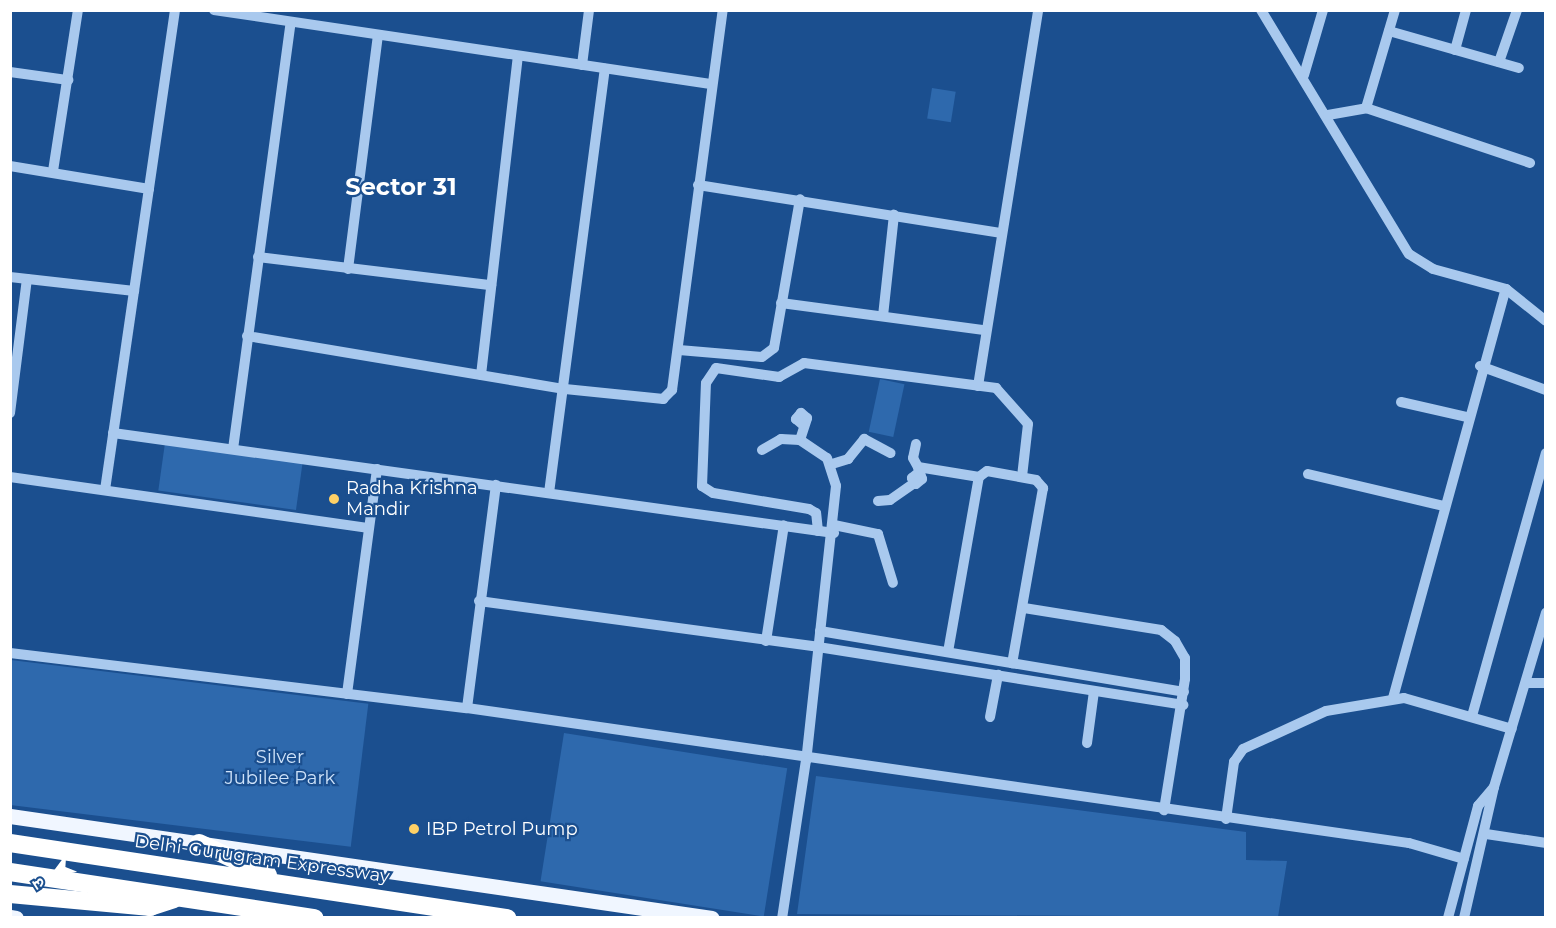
<!DOCTYPE html>
<meta charset="utf-8">
<style>
body{margin:0}
#map{position:relative;width:1556px;height:928px;overflow:hidden;background:#1b4f8f;font-family:Montserrat,"Noto Sans Devanagari",sans-serif}
div>[style]{position:absolute}
.green>*{inset:0;background:#2e69ad;transform-origin:0 0}
.minor>*{height:10px;margin:-5px;padding:0 5px;transform-origin:5px;border-radius:5px;background:#a9c9ee}
.major>*{height:15px;margin:-7.5px;padding:0 7.5px;transform-origin:7.5px;border-radius:7.5px;background:#f0f6ff}
.highway>*{height:18px;margin:-9px;padding:0 9px;transform-origin:9px;border-radius:9px;background:#fff}
.dots>*{width:16px;height:16px;translate:-50% -50%;box-sizing:border-box;border:3px solid #1b4f8f;border-radius:50%}
span{translate:-50% -50%;white-space:nowrap;text-align:center;line-height:1.15;-webkit-text-stroke:4.5px #1b4f8f;paint-order:stroke}
.poi-label{font-size:18px;color:#fff}
.left{translate:0 -50%;text-align:left}
.park-label{font-size:18px;color:#cfe3fa}
.street-label{font-size:18px;color:#fff}
.district-label{font-size:24px;color:#fff;font-weight:700}
.frame{position:absolute;inset:0;border:12px solid #fff;pointer-events:none}
.north{position:absolute;left:24px;top:844px;width:60px;height:60px;-webkit-text-stroke:4px #1b4f8f;paint-order:stroke;rotate:238deg;font-size:16px;font-weight:700;line-height:24px;text-align:center;color:#fff}
.north::after{content:'';display:block;margin:auto;width:21px;height:27px;background:#fff;clip-path:polygon(50% 0,100% 100%,50% 72%,0 100%)}
</style>
<div id="map">
<div class="green">
<i style="left:932px;top:88px;width:24px;height:31px;rotate:9deg"></i>
<i style="left:880px;top:379px;width:25px;height:54px;rotate:12deg"></i>
<i style="left:165px;top:443px;width:139px;height:48px;rotate:8deg"></i>
<i style="left:11px;top:660px;width:360px;height:144px;rotate:7deg"></i>
<i style="left:564px;top:733px;width:226px;height:150px;rotate:9deg"></i>
<i style="clip-path:polygon(816px 776px,1246px 832px,1246px 860px,1287px 861px,1278px 917px,797px 914px)"></i>
</div>
<div class="minor">
<i style="left:214px;top:10px;width:502px;rotate:8.47deg"></i>
<i style="left:1261px;top:10px;width:285px;rotate:58.8deg"></i>
<i style="left:1409px;top:254px;width:28px;rotate:32deg"></i>
<i style="left:1433px;top:269px;width:76px;rotate:15.3deg"></i>
<i style="left:1506px;top:289px;width:51px;rotate:38.7deg"></i>
<i style="left:1389px;top:31px;width:135px;rotate:15.9deg"></i>
<i style="left:1455px;top:50px;width:41px;rotate:-74.6deg"></i>
<i style="left:1499px;top:62px;width:55px;rotate:-70.9deg"></i>
<i style="left:582px;top:65px;width:55px;rotate:-82.7deg"></i>
<i style="left:10px;top:72px;width:59px;rotate:7.9deg"></i>
<i style="left:1304px;top:75px;width:68px;rotate:-73.7deg"></i>
<i style="left:1366px;top:108px;width:102px;rotate:-73.5deg"></i>
<i style="left:1328px;top:115px;width:39px;rotate:-10deg"></i>
<i style="left:1366px;top:108px;width:173px;rotate:18.5deg"></i>
<i style="left:10px;top:166px;width:141px;rotate:9.4deg"></i>
<i style="left:53px;top:171px;width:163px;rotate:-81.2deg"></i>
<i style="left:698px;top:185px;width:306px;rotate:9deg"></i>
<i style="left:258px;top:257px;width:235px;rotate:6.9deg"></i>
<i style="left:348px;top:269px;width:236px;rotate:-82.7deg"></i>
<i style="left:10px;top:277px;width:125px;rotate:6.4deg"></i>
<i style="left:781px;top:303px;width:205px;rotate:7.6deg"></i>
<i style="left:883px;top:316px;width:102px;rotate:-83.8deg"></i>
<i style="left:247px;top:336px;width:322px;rotate:9.5deg"></i>
<i style="left:565px;top:389px;width:99px;rotate:5.8deg"></i>
<i style="left:663px;top:399px;width:13px;rotate:-45deg"></i>
<i style="left:672px;top:390px;width:383px;rotate:-82.4deg"></i>
<i style="left:679px;top:350px;width:83px;rotate:4.8deg"></i>
<i style="left:762px;top:357px;width:15px;rotate:-37deg"></i>
<i style="left:774px;top:348px;width:151px;rotate:-80.1deg"></i>
<i style="left:1480px;top:366px;width:70px;rotate:20deg"></i>
<i style="left:481px;top:375px;width:321px;rotate:-83.4deg"></i>
<i style="left:978px;top:386px;width:381px;rotate:-80.9deg"></i>
<i style="left:1401px;top:402px;width:68px;rotate:12.8deg"></i>
<i style="left:10px;top:413px;width:135px;rotate:-82.8deg"></i>
<i style="left:113px;top:433px;width:728px;rotate:7.9deg"></i>
<i style="left:800px;top:440px;width:23px;rotate:-72deg"></i>
<i style="left:807px;top:418px;width:8px;rotate:-140deg"></i>
<i style="left:801px;top:413px;width:8px;rotate:130deg"></i>
<i style="left:796px;top:419px;width:8px;rotate:40deg"></i>
<i style="left:916px;top:444px;width:14px;rotate:102deg"></i>
<i style="left:913px;top:458px;width:10px;rotate:61deg"></i>
<i style="left:918px;top:467px;width:62px;rotate:9.3deg"></i>
<i style="left:233px;top:449px;width:431px;rotate:-82.3deg"></i>
<i style="left:762px;top:450px;width:22px;rotate:-30deg"></i>
<i style="left:781px;top:439px;width:19px;rotate:3deg"></i>
<i style="left:800px;top:440px;width:32px;rotate:34deg"></i>
<i style="left:827px;top:458px;width:29px;rotate:72deg"></i>
<i style="left:836px;top:486px;width:276px;rotate:96.2deg"></i>
<i style="left:806px;top:760px;width:160px;rotate:98.6deg"></i>
<i style="left:832px;top:464px;width:17px;rotate:-17deg"></i>
<i style="left:848px;top:459px;width:26px;rotate:-51deg"></i>
<i style="left:864px;top:439px;width:30px;rotate:28deg"></i>
<i style="left:918px;top:473px;width:8px;rotate:140deg"></i>
<i style="left:912px;top:478px;width:7px;rotate:56deg"></i>
<i style="left:916px;top:484px;width:8px;rotate:-40deg"></i>
<i style="left:922px;top:479px;width:13px;rotate:-108deg"></i>
<i style="left:1308px;top:474px;width:139px;rotate:13.3deg"></i>
<i style="left:10px;top:477px;width:361px;rotate:8.1deg"></i>
<i style="left:105px;top:490px;width:485px;rotate:-81.7deg"></i>
<i style="left:549px;top:493px;width:428px;rotate:-82.5deg"></i>
<i style="left:878px;top:501px;width:12px;rotate:-5deg"></i>
<i style="left:890px;top:500px;width:29px;rotate:-35deg"></i>
<i style="left:834px;top:525px;width:45px;rotate:11.6deg"></i>
<i style="left:878px;top:534px;width:51px;rotate:73deg"></i>
<i style="left:818px;top:531px;width:18px;rotate:-96deg"></i>
<i style="left:816px;top:513px;width:8px;rotate:-150deg"></i>
<i style="left:809px;top:509px;width:97px;rotate:-170.5deg"></i>
<i style="left:713px;top:493px;width:13px;rotate:-148deg"></i>
<i style="left:702px;top:486px;width:103px;rotate:-87.8deg"></i>
<i style="left:706px;top:383px;width:18px;rotate:-56deg"></i>
<i style="left:716px;top:368px;width:64px;rotate:8.1deg"></i>
<i style="left:779px;top:377px;width:29px;rotate:-29deg"></i>
<i style="left:804px;top:363px;width:194px;rotate:7.4deg"></i>
<i style="left:996px;top:388px;width:48px;rotate:48.4deg"></i>
<i style="left:1028px;top:424px;width:53px;rotate:96.5deg"></i>
<i style="left:479px;top:601px;width:342px;rotate:7.7deg"></i>
<i style="left:818px;top:647px;width:370px;rotate:9deg"></i>
<i style="left:1024px;top:608px;width:139px;rotate:9.1deg"></i>
<i style="left:1161px;top:630px;width:18px;rotate:38deg"></i>
<i style="left:1175px;top:641px;width:20px;rotate:60deg"></i>
<i style="left:1185px;top:658px;width:21px;rotate:90deg"></i>
<i style="left:1185px;top:679px;width:133px;rotate:99.1deg"></i>
<i style="left:820px;top:631px;width:369px;rotate:9.5deg"></i>
<i style="left:766px;top:641px;width:117px;rotate:-81.2deg"></i>
<i style="left:948px;top:652px;width:178px;rotate:-80deg"></i>
<i style="left:979px;top:477px;width:10px;rotate:-37deg"></i>
<i style="left:987px;top:471px;width:50px;rotate:10.4deg"></i>
<i style="left:1036px;top:480px;width:11px;rotate:49deg"></i>
<i style="left:1043px;top:488px;width:178px;rotate:100deg"></i>
<i style="left:10px;top:653px;width:460px;rotate:6.9deg"></i>
<i style="left:467px;top:708px;width:952px;rotate:8.16deg"></i>
<i style="left:1409px;top:843px;width:57px;rotate:16.2deg"></i>
<i style="left:1527px;top:683px;width:19px"></i>
<i style="left:347px;top:694px;width:227px;rotate:-82.4deg"></i>
<i style="left:1393px;top:698px;width:424px;rotate:-74.6deg"></i>
<i style="left:467px;top:708px;width:225px;rotate:-82.6deg"></i>
<i style="left:1472px;top:716px;width:273px;rotate:-74.3deg"></i>
<i style="left:990px;top:717px;width:43px;rotate:-79.2deg"></i>
<i style="left:1087px;top:743px;width:52px;rotate:-82.3deg"></i>
<i style="left:1226px;top:819px;width:58px;rotate:-82deg"></i>
<i style="left:1234px;top:762px;width:16px;rotate:-55deg"></i>
<i style="left:1243px;top:749px;width:91px;rotate:-24.6deg"></i>
<i style="left:1326px;top:711px;width:79px;rotate:-9.5deg"></i>
<i style="left:1404px;top:698px;width:112px;rotate:16deg"></i>
<i style="left:1486px;top:834px;width:61px;rotate:8.5deg"></i>
<i style="left:1448px;top:918px;width:116px;rotate:-75deg"></i>
<i style="left:1478px;top:806px;width:25px;rotate:-50deg"></i>
<i style="left:1464px;top:918px;width:134px;rotate:-77.1deg"></i>
<i style="left:1494px;top:787px;width:182px;rotate:-73.4deg"></i>
</div>
<div class="major">
<i style="left:10px;top:816px;width:709px;rotate:8.27deg"></i>
<i style="left:10px;top:917px;width:6px;rotate:9deg"></i>
</div>
<div class="highway">
<i style="left:10px;top:843px;width:503px;rotate:8.58deg"></i>
<i style="left:199px;top:843px;width:76px;rotate:24.9deg"></i>
<i style="left:10px;top:872px;width:308px;rotate:8.6deg"></i>
<i style="left:10px;top:894px;width:141px;rotate:5.3deg"></i>
<i style="left:150px;top:907px;width:25px;rotate:-18deg"></i>
</div>
<div class="dots">
<i style="left:334px;top:499px;background:#ffd166"></i>
<i style="left:414px;top:829px;background:#ffd166"></i>
</div>
<div class="poi-label">
<span class="left" style="left:346px;top:499px">Radha Krishna<br>Mandir</span>
<span class="left" style="left:426px;top:829px">IBP Petrol Pump</span>
</div>
<div class="park-label">
<span style="left:280px;top:768px">Silver<br>Jubilee Park</span>
</div>
<div class="street-label">
<span style="left:262px;top:859px;rotate:8deg">Delhi-Gurugram Expressway</span>
</div>
<div class="district-label">
<span style="left:401px;top:187px">Sector 31</span>
</div>
<div class="frame"></div>
<div class="north">उ</div>
</div>
